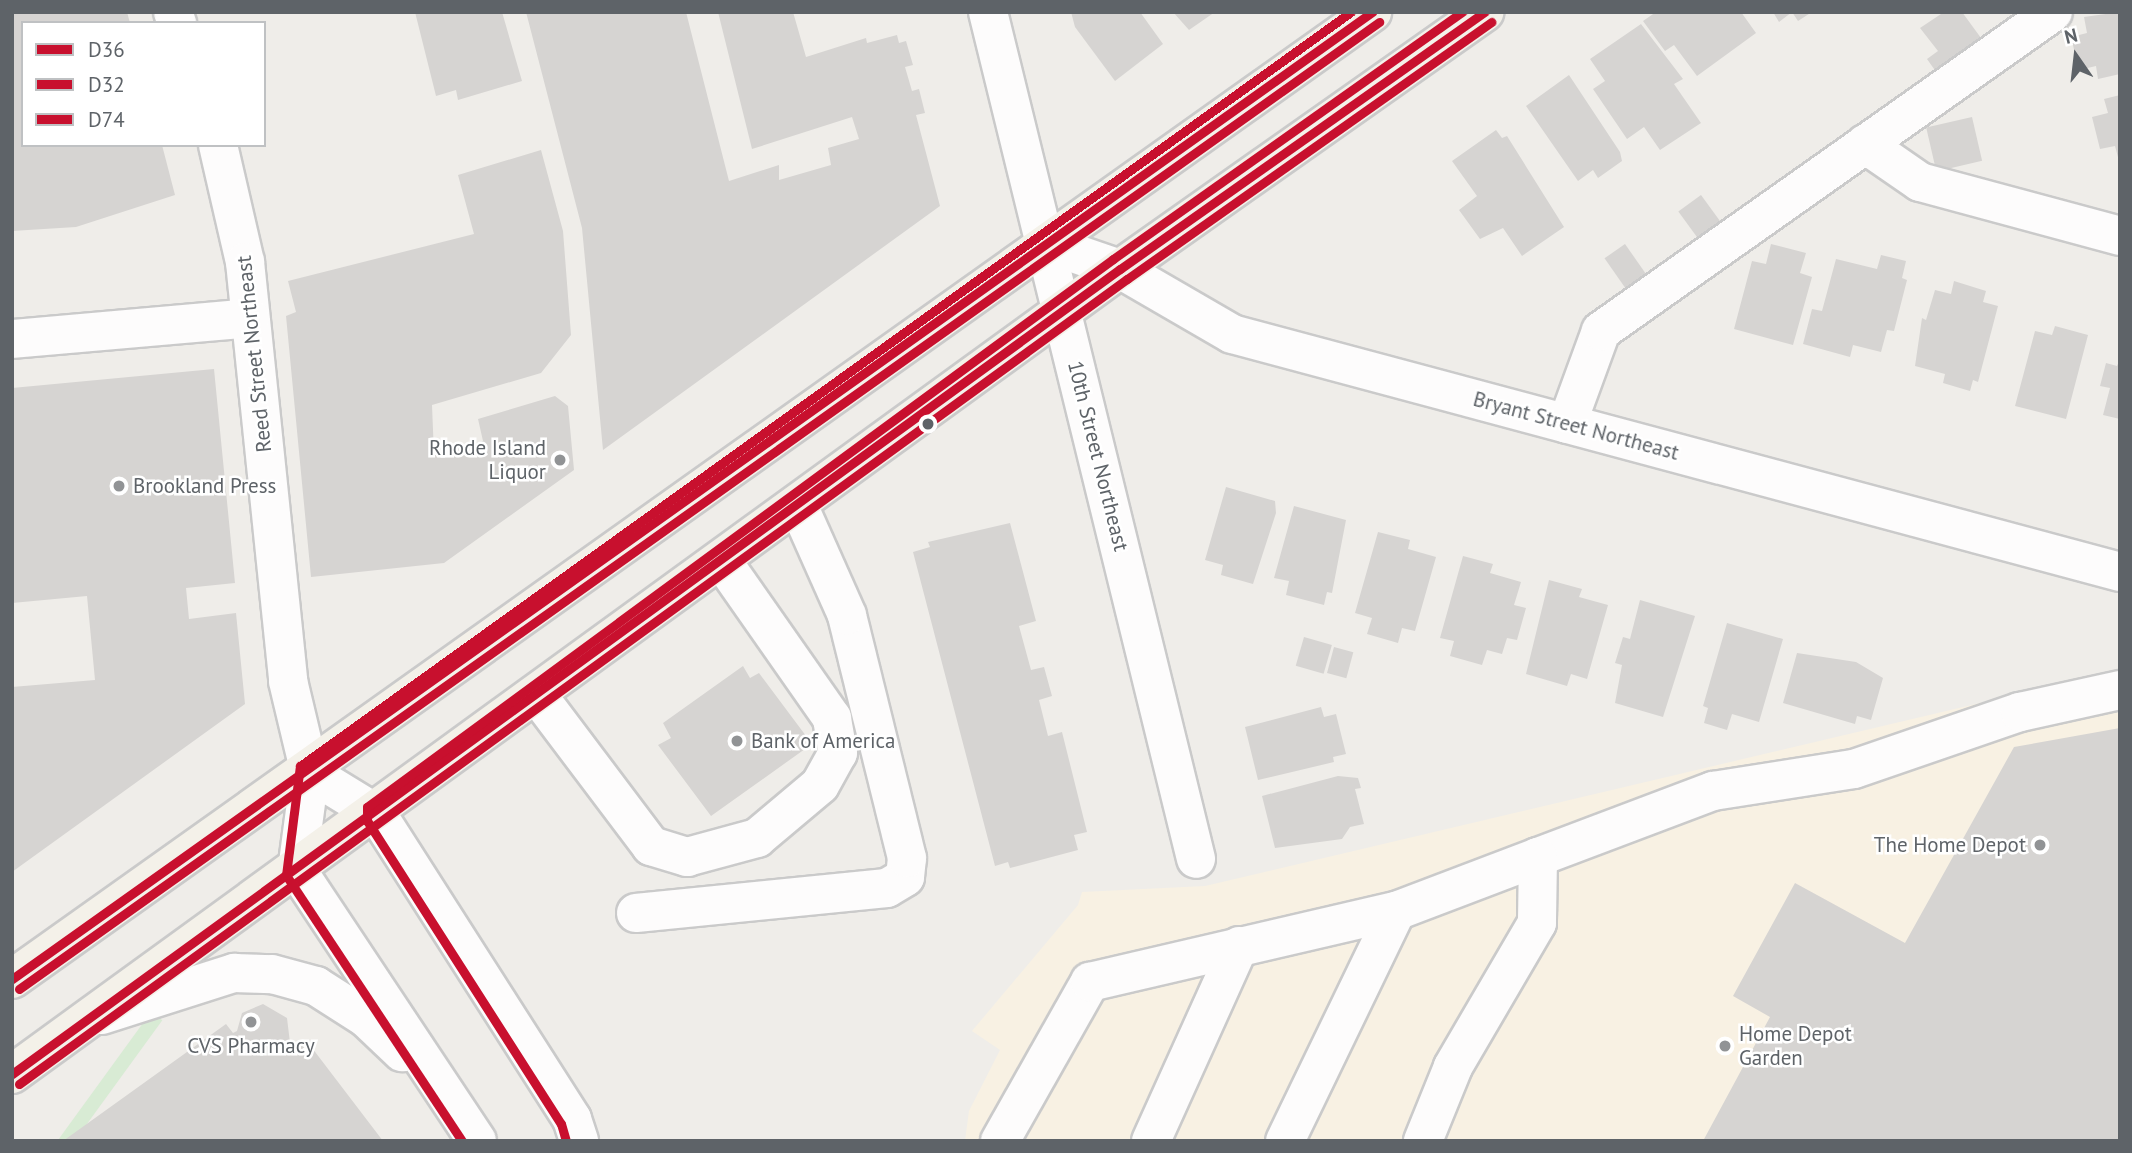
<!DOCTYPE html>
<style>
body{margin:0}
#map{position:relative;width:2132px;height:1153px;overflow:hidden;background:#efede9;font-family:"PT Sans",sans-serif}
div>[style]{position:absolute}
.commercial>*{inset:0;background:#f8f1e3}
.green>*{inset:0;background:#d8ebd4;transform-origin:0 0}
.building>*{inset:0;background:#d6d4d2;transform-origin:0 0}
.roads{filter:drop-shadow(2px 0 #cacaca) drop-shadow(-2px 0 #cacaca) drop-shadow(0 2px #cacaca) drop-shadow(0 -2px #cacaca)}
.minor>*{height:38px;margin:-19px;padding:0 19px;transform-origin:19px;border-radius:19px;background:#fdfcfc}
.major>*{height:38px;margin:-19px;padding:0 19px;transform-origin:19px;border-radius:19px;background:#f4f1e9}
.bus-1>*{height:9px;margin:-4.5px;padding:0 4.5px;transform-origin:4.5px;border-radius:4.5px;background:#c8102e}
.bus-2>*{height:9px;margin:-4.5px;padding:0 4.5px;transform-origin:4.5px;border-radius:4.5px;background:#c8102e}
.bus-3>*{height:9px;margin:-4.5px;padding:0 4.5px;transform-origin:4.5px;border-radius:4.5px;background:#c8102e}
.dots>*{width:19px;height:19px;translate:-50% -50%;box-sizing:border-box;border:4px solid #fff;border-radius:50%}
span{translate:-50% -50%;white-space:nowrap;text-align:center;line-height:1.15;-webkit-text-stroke:5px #fff;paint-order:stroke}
.street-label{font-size:21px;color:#5e6368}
.poi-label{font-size:21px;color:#5e6368}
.right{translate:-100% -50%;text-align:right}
.left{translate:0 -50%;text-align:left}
.frame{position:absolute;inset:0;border:14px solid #5e6368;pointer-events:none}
.legend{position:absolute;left:21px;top:21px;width:245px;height:126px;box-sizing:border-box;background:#fff;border:2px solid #bfc1c3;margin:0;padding:9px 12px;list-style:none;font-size:21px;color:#5e6368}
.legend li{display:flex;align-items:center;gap:14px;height:35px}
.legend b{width:35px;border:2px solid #bfc1c3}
.north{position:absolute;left:2041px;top:21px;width:70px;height:70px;-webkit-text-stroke:5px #fff;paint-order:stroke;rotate:346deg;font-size:19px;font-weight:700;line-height:28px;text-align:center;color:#5e6368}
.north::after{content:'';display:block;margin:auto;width:24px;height:32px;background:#5e6368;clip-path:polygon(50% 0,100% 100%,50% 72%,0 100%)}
</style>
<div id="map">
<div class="commercial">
<i style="clip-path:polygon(2120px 670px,2120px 1141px,965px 1141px,969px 1111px,1000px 1050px,972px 1031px,1078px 905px,1082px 892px,1205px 886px)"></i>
</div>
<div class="green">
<i style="left:151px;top:1012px;width:14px;height:173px;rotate:36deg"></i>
</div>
<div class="building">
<i style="clip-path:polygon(12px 12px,127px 12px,130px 23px,23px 23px,23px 145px,162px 145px,175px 195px,76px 227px,12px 231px)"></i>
<i style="clip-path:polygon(415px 12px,502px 12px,522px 81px,458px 100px,456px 90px,436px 96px)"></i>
<i style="clip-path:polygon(526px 12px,686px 12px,729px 181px,779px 165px,779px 180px,831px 165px,828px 148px,859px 139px,852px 117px,752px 149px,718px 12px,793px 12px,806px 57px,866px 38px,867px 43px,897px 35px,899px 43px,906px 41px,913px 65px,905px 67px,912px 91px,919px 89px,925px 113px,916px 115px,940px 206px,603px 450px,582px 228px)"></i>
<i style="clip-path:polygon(1071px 12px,1140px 12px,1163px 44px,1115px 81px,1075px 27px)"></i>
<i style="clip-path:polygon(1173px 12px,1215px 12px,1189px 30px)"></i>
<i style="clip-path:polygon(1656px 12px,1741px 12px,1756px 33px,1697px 76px,1674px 45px,1665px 51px,1643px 21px)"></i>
<i style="clip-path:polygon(1773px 12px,1812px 12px,1798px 21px,1792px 12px,1779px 22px)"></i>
<i style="clip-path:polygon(1944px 12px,1962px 12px,1981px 38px,1939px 76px,1927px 59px,1938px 51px,1920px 28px)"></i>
<i style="clip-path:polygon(2120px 12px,2120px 74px,2098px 79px,2096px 66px,2079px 70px,2071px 37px,2087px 33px,2084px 17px)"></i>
<i style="clip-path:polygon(1641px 24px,1683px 79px,1674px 84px,1701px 123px,1660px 150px,1644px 127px,1627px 139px,1593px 89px,1605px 81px,1590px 59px)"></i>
<i style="clip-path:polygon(1569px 75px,1620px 152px,1622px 161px,1598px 178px,1593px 170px,1578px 181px,1526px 106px)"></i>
<i style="clip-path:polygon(2120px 95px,2120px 161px,2119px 161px,2115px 146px,2100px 149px,2092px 117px,2108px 113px,2104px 99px)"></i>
<i style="left:1972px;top:117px;width:45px;height:47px;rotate:77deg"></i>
<i style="clip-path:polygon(1496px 130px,1502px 138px,1507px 136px,1564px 227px,1522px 256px,1503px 228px,1480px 239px,1459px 210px,1477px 196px,1452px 161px)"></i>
<i style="clip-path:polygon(541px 150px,563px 231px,571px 335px,541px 373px,432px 405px,434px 455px,483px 441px,478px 419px,555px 396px,568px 406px,574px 470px,444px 563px,311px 577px,286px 316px,296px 312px,288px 281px,474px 234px,458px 175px)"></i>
<i style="left:1701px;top:195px;width:36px;height:28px;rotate:54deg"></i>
<i style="left:1625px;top:244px;width:39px;height:25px;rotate:55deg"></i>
<i style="clip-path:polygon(1771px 244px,1806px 253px,1800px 273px,1812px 277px,1793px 345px,1734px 329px,1752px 261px,1766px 264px)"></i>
<i style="clip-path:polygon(1881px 255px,1906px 261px,1902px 278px,1907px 280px,1894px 331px,1887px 330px,1881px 352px,1853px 345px,1850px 357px,1803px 344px,1812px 309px,1822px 311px,1836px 259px,1877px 269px)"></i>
<i style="clip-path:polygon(1954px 281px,1986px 291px,1983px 302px,1998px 306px,1978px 382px,1973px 380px,1970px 391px,1943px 383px,1945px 374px,1915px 366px,1922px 318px,1926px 320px,1935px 290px,1951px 294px)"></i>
<i style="clip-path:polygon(2055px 326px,2088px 335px,2066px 419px,2015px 406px,2035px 331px,2052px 335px)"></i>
<i style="clip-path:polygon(2120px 359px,2120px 419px,2103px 415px,2110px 388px,2100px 386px,2106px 363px,2117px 366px)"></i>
<i style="clip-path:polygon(214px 369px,235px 583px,186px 588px,189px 619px,236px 613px,245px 704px,12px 872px,12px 687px,95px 680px,87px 596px,12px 603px,12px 388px)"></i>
<i style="clip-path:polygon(1226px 487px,1275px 501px,1276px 513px,1253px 584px,1221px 575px,1223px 565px,1205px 560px)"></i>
<i style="clip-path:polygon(1294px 506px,1346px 520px,1332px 593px,1327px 592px,1324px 605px,1286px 595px,1289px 581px,1274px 578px)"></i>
<i style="clip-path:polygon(1010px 523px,1036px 621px,1019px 626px,1031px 670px,1044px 667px,1052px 696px,1039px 700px,1048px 736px,1062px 732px,1087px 832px,1074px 835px,1078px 850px,1010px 868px,1008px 862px,995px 866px,913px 552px,930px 547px,928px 542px)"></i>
<i style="clip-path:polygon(1378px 532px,1410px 540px,1408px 549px,1436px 557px,1415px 631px,1402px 628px,1398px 643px,1367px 634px,1372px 618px,1355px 613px)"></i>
<i style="clip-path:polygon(1463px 556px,1493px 564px,1490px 573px,1521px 582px,1514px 605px,1526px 608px,1517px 640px,1507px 638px,1502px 654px,1487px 650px,1482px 665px,1450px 656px,1454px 641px,1440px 638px)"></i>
<i style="clip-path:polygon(1549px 580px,1582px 589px,1579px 597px,1608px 605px,1587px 679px,1571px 674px,1567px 686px,1526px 674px)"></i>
<i style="clip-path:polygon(1640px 600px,1695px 616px,1663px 717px,1615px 703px,1622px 665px,1615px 663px,1623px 637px,1630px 639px)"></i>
<i style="clip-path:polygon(1727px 623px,1783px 639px,1759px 722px,1732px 714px,1727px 730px,1704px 723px,1708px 708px,1703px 706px)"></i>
<i style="left:1304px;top:637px;width:29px;height:30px;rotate:16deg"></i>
<i style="left:1334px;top:647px;width:20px;height:27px;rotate:15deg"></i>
<i style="clip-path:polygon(1797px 653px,1856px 662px,1883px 678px,1871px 720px,1857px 716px,1855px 724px,1783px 703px)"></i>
<i style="clip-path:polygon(743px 666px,750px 678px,759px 673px,812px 744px,711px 816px,658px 745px,671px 738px,663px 723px)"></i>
<i style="clip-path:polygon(1321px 707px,1324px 717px,1336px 714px,1346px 754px,1333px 757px,1334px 762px,1258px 780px,1245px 727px)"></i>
<i style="clip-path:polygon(2120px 728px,2120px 1141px,1703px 1141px,1770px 1017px,1733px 996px,1795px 883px,1905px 943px,2014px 747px)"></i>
<i style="clip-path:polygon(1338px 776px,1358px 778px,1361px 788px,1355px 789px,1364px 824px,1350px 827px,1342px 839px,1275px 848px,1262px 796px)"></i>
<i style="clip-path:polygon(263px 1004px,287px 1018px,291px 1051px,306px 1040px,383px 1141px,63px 1141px,226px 1024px,233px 1033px,237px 1031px,242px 1013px)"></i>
</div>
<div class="roads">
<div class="minor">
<i style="left:173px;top:12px;width:12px;rotate:70deg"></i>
<i style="left:988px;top:12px;width:872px;rotate:76.2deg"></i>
<i style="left:1865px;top:144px;width:67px;rotate:34.6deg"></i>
<i style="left:1920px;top:182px;width:207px;rotate:15.1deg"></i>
<i style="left:218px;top:145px;width:120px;rotate:77deg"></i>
<i style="left:245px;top:262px;width:421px;rotate:84.1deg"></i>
<i style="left:288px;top:681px;width:95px;rotate:76.6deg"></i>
<i style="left:310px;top:773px;width:98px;rotate:97.6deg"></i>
<i style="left:297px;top:870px;width:325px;rotate:56.4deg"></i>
<i style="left:1047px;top:244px;width:77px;rotate:18.9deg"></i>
<i style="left:1120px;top:269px;width:129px;rotate:30.1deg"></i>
<i style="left:1232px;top:334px;width:919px;rotate:15deg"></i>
<i style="left:12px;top:339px;width:239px;rotate:-5deg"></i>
<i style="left:1567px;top:424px;width:99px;rotate:-69.9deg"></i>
<i style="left:1601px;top:331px;width:553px;rotate:-35.21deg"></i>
<i style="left:538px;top:696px;width:188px;rotate:53deg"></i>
<i style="left:651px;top:846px;width:38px;rotate:17deg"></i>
<i style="left:687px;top:857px;width:73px;rotate:-15.2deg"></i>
<i style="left:757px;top:838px;width:82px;rotate:-40.1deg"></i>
<i style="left:820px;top:785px;width:37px;rotate:-61deg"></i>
<i style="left:838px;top:753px;width:36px;rotate:-100deg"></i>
<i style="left:832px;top:718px;width:192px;rotate:-125deg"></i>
<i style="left:310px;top:773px;width:79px;rotate:31.5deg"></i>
<i style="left:377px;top:814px;width:362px;rotate:57.4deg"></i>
<i style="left:572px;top:1119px;width:23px;rotate:72deg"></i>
<i style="left:1538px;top:857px;width:187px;rotate:-20.7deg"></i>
<i style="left:1713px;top:791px;width:143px;rotate:-8.9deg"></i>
<i style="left:1854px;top:769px;width:176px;rotate:-19deg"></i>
<i style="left:2020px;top:712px;width:102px;rotate:-12.4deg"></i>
<i style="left:636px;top:913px;width:252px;rotate:-5.7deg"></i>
<i style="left:887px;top:888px;width:21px;rotate:-31deg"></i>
<i style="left:905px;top:877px;width:19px;rotate:-84deg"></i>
<i style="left:907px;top:858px;width:250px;rotate:-103.9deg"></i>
<i style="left:847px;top:615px;width:120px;rotate:-114deg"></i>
<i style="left:102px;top:1015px;width:139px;rotate:-17.7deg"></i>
<i style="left:234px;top:973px;width:38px;rotate:2deg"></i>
<i style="left:272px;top:974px;width:46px;rotate:15.3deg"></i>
<i style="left:316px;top:986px;width:59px;rotate:32.6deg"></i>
<i style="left:366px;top:1018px;width:50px;rotate:43.4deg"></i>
<i style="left:1000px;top:1141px;width:183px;rotate:-60.5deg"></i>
<i style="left:1090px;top:982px;width:314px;rotate:-13.1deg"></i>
<i style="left:1396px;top:911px;width:152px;rotate:-20.8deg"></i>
<i style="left:1538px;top:857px;width:66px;rotate:90.9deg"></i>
<i style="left:1537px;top:923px;width:167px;rotate:120.3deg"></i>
<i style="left:1453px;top:1067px;width:80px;rotate:112.1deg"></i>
<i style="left:1151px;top:1141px;width:214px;rotate:-65.7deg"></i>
<i style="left:1285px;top:1141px;width:255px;rotate:-64.2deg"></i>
</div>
<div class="major">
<i style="left:12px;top:979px;width:1669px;rotate:-35.41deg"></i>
<i style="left:12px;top:1074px;width:1370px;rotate:-36deg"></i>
<i style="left:1120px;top:269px;width:446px;rotate:-35.2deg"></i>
</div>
</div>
<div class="bus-1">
<i style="left:12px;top:979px;width:1669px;rotate:-35.41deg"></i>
<i style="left:12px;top:1074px;width:1370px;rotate:-36deg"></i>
<i style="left:1120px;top:269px;width:446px;rotate:-35.2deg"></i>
</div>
<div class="bus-2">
<i style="left:19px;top:989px;width:1669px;rotate:-35.41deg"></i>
<i style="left:19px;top:1084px;width:1370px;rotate:-36deg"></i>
<i style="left:1127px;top:279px;width:446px;rotate:-35.2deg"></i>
</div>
<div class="bus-3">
<i style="left:462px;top:1141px;width:319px;rotate:-123.5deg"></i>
<i style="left:286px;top:875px;width:110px;rotate:-82.7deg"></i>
<i style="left:300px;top:766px;width:1293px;rotate:-35.66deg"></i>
<i style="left:566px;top:1141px;width:18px;rotate:-106deg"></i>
<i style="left:561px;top:1124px;width:360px;rotate:-122.6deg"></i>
<i style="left:367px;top:821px;width:14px;rotate:-90deg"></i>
<i style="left:367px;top:807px;width:926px;rotate:-36.3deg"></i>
<i style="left:1113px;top:259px;width:428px;rotate:-35.3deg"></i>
</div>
<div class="dots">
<i style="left:928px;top:424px;background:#5e6368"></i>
<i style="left:560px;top:460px;background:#919395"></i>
<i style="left:119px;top:486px;background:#919395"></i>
<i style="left:737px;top:741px;background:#919395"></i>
<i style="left:2040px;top:845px;background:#919395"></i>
<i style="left:251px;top:1022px;background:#919395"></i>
<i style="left:1725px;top:1046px;background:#919395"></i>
</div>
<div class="street-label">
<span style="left:254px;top:354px;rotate:-96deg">Reed Street Northeast</span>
<span style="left:1576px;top:426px;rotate:15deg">Bryant Street Northeast</span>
<span style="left:1098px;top:456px;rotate:76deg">10th Street Northeast</span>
</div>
<div class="poi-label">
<span class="right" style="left:546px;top:460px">Rhode Island<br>Liquor</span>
<span class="left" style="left:133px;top:486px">Brookland Press</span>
<span class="left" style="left:751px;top:741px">Bank of America</span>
<span class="right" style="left:2026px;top:845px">The Home Depot</span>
<span class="left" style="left:1739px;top:1046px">Home Depot<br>Garden</span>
<span style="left:251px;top:1046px">CVS Pharmacy</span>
</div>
<div class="frame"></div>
<ul class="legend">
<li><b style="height:9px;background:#c8102e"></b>D36</li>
<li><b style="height:9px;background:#c8102e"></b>D32</li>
<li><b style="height:9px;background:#c8102e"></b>D74</li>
</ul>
<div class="north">N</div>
</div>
